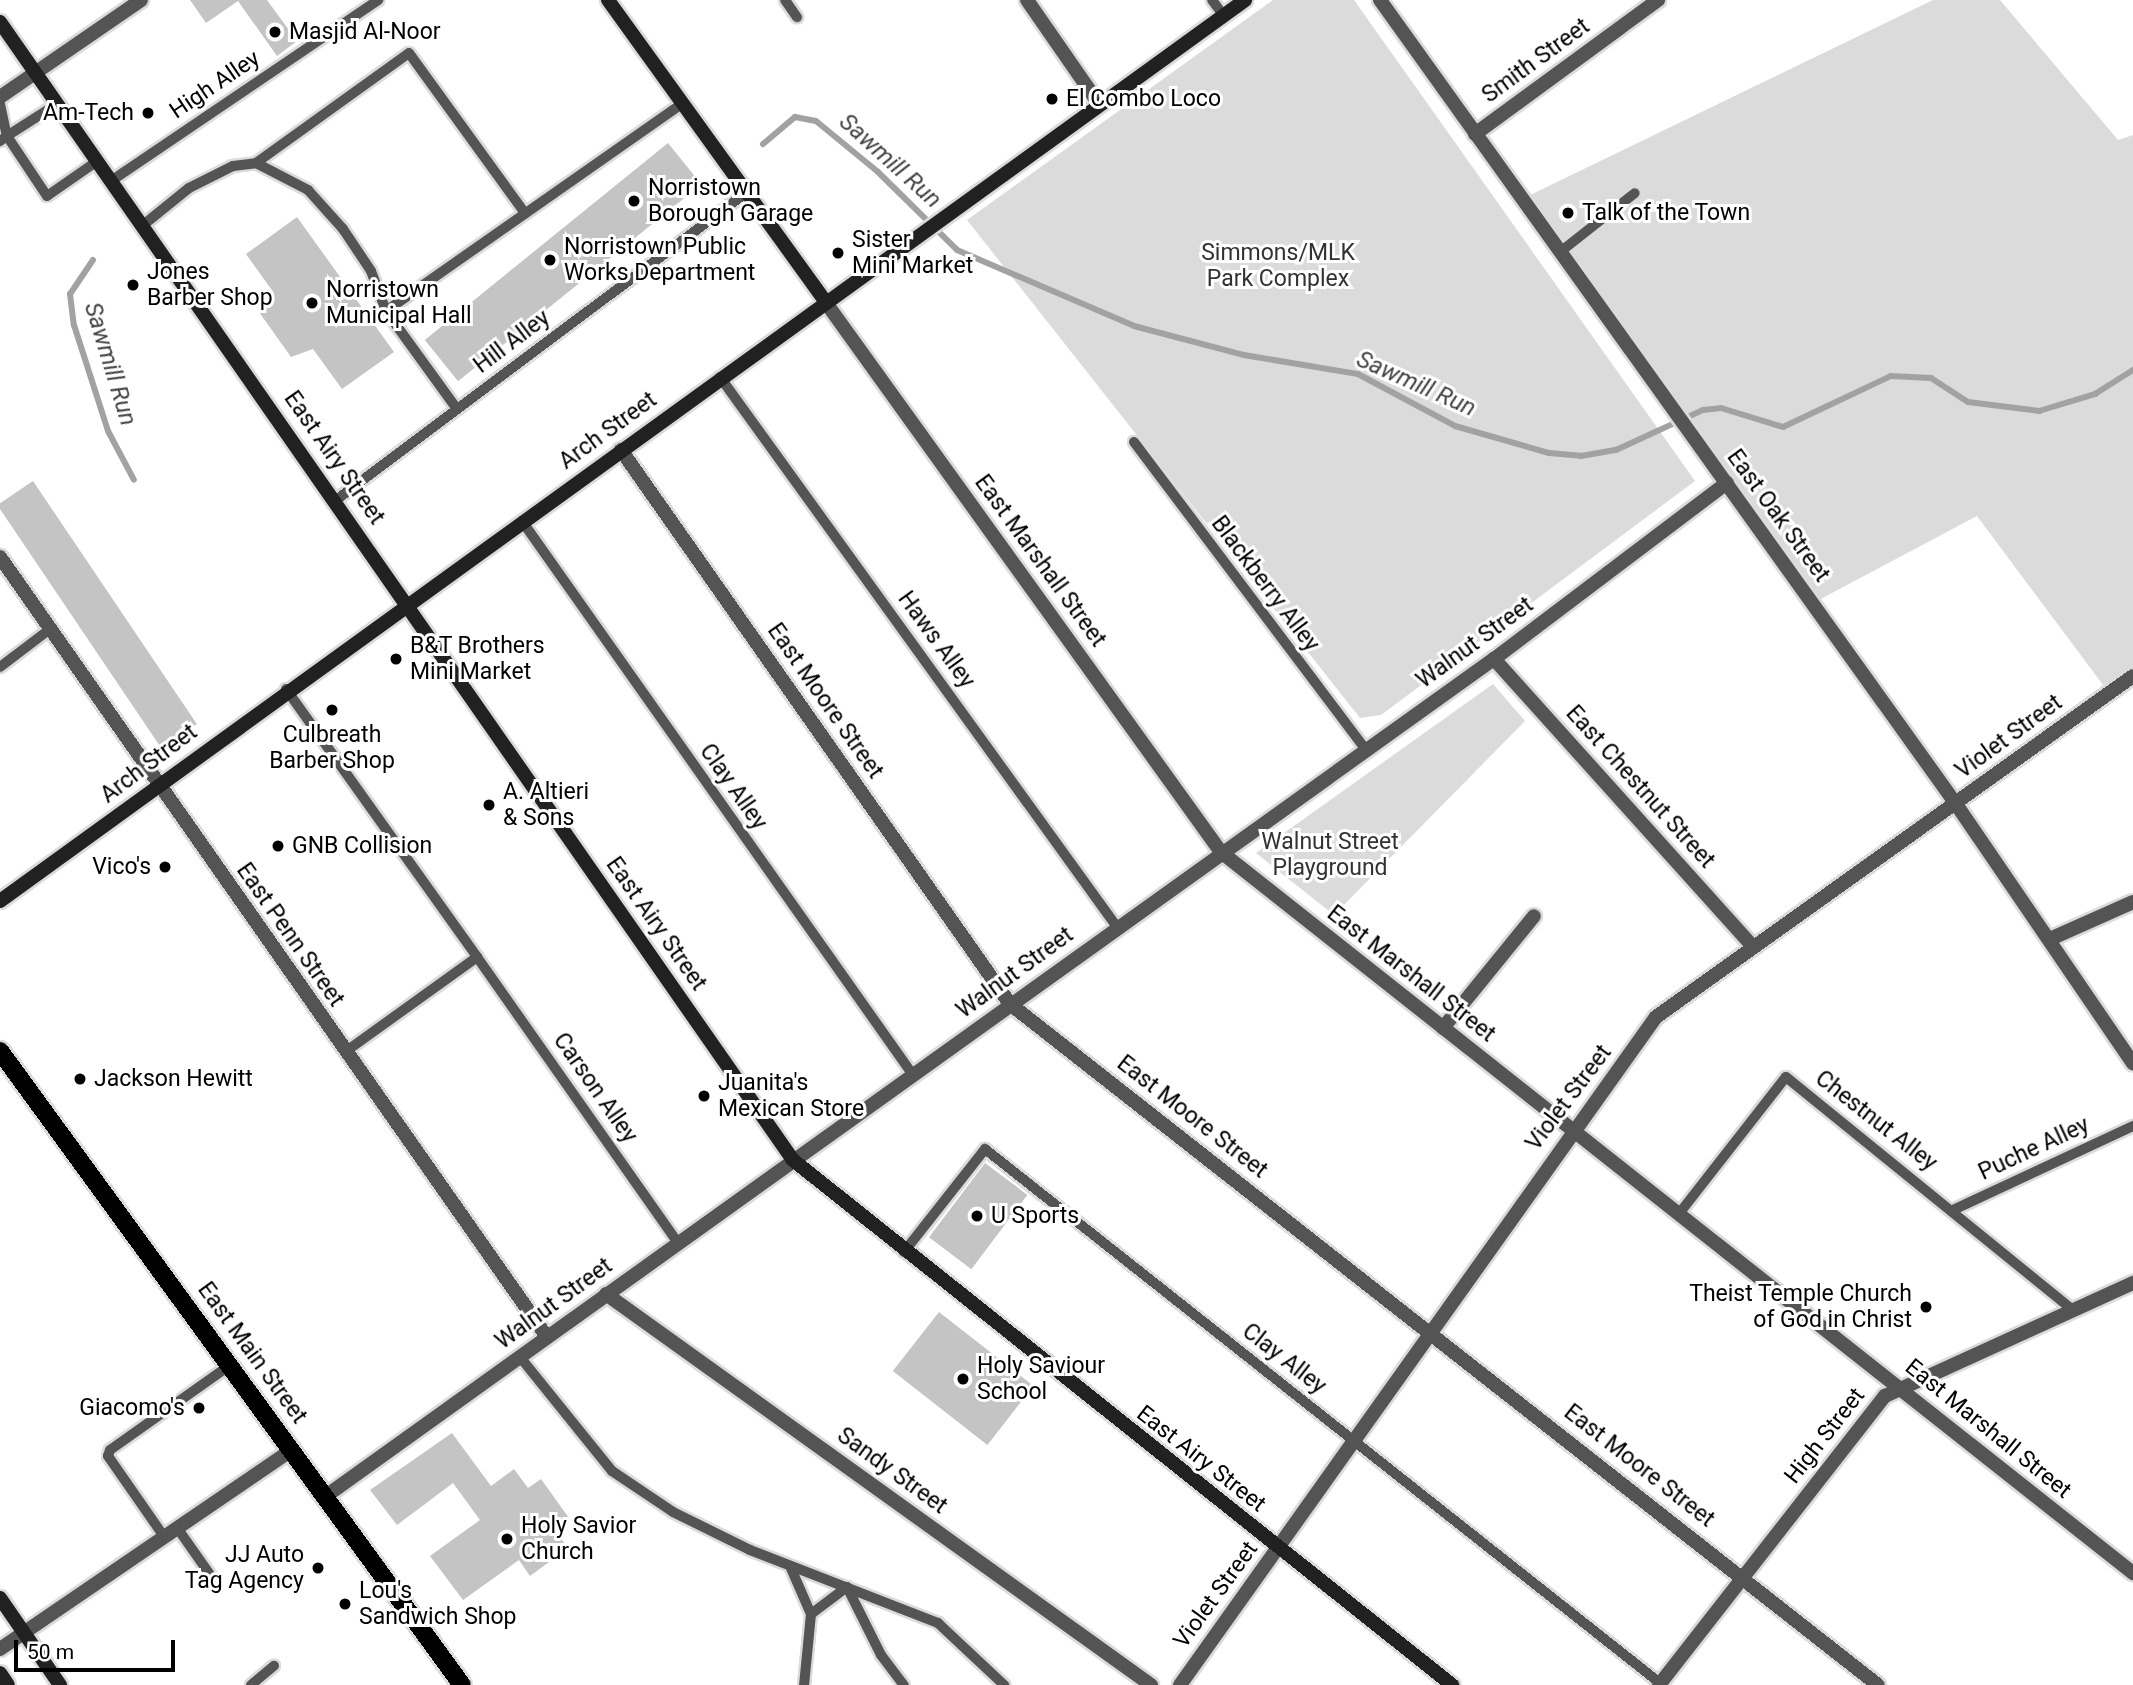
<!DOCTYPE html>
<style>
body{margin:0}
#map{position:relative;width:2133px;height:1685px;overflow:hidden;background:#fff;font-family:Roboto,sans-serif}
div>[style]{position:absolute}
.green>*{inset:0;background:#dbdbdb}
.stream>*{height:6px;margin:-3px;padding:0 3px;transform-origin:3px;border-radius:3px;background:#a2a2a2}
.building>*{inset:0;background:#c4c4c4;transform-origin:0 0}
.roads{filter:drop-shadow(2px 0 #dbdbdb) drop-shadow(-2px 0 #dbdbdb) drop-shadow(0 2px #dbdbdb) drop-shadow(0 -2px #dbdbdb)}
.lane>*{height:10px;margin:-5px;padding:0 5px;transform-origin:5px;border-radius:5px;background:#545454}
.street>*{height:14px;margin:-7px;padding:0 7px;transform-origin:7px;border-radius:7px;background:#545454}
.secondary>*{height:14px;margin:-7px;padding:0 7px;transform-origin:7px;border-radius:7px;background:#212121}
.primary>*{height:18px;margin:-9px;padding:0 9px;transform-origin:9px;border-radius:9px;background:#000}
.dots>*{width:19px;height:19px;translate:-50% -50%;box-sizing:border-box;border:4px solid #fff;border-radius:50%}
span{translate:-50% -50%;white-space:nowrap;text-align:center;line-height:1.15;-webkit-text-stroke:6px #fff;paint-order:stroke}
.poi-label{font-size:23px;color:#000}
.left{translate:0 -50%;text-align:left}
.right{translate:-100% -50%;text-align:right}
.street-label{font-size:23px;color:#000}
.park-label{font-size:23px;color:#323232}
.water-label{font-size:24px;color:#434343;font-style:italic}
.scale{position:absolute;left:14px;top:1640px;width:161px;height:32px;box-sizing:border-box;border:4px solid #000;border-top:0;padding-left:9px;font-size:21px;line-height:24px;white-space:nowrap;color:#000;-webkit-text-stroke:5px #fff;paint-order:stroke}
</style>
<div id="map">
<div class="green">
<i style="clip-path:polygon(1273px 0,1354px 0,1695px 481px,1381px 715px,1360px 718px,967px 220px)"></i>
<i style="clip-path:polygon(1933px 0,2000px 0,2118px 140px,2133px 135px,2133px 668px,2103px 685px,1977px 516px,1813px 603px,1522px 199px)"></i>
<i style="clip-path:polygon(1493px 684px,1525px 721px,1334px 915px,1256px 853px)"></i>
</div>
<div class="stream">
<i style="left:763px;top:144px;width:42px;rotate:-40.2deg"></i>
<i style="left:795px;top:117px;width:21px;rotate:11deg"></i>
<i style="left:816px;top:121px;width:80px;rotate:39.4deg"></i>
<i style="left:878px;top:172px;width:111px;rotate:44.6deg"></i>
<i style="left:957px;top:250px;width:193px;rotate:23.2deg"></i>
<i style="left:1134px;top:326px;width:114px;rotate:14.8deg"></i>
<i style="left:1244px;top:355px;width:116px;rotate:9.5deg"></i>
<i style="left:1358px;top:374px;width:110px;rotate:28.2deg"></i>
<i style="left:1455px;top:426px;width:98px;rotate:16deg"></i>
<i style="left:1549px;top:453px;width:32px;rotate:5deg"></i>
<i style="left:1581px;top:456px;width:36px;rotate:-10deg"></i>
<i style="left:1616px;top:450px;width:96px;rotate:-24.7deg"></i>
<i style="left:1703px;top:410px;width:18px;rotate:-6deg"></i>
<i style="left:1721px;top:408px;width:65px;rotate:17deg"></i>
<i style="left:1783px;top:427px;width:119px;rotate:-25.3deg"></i>
<i style="left:1891px;top:376px;width:40px;rotate:2.9deg"></i>
<i style="left:1931px;top:378px;width:44px;rotate:33deg"></i>
<i style="left:1968px;top:402px;width:72px;rotate:7.2deg"></i>
<i style="left:2039px;top:411px;width:59px;rotate:-16.9deg"></i>
<i style="left:2095px;top:394px;width:45px;rotate:-32.3deg"></i>
<i style="left:93px;top:260px;width:41px;rotate:124.1deg"></i>
<i style="left:70px;top:294px;width:31px;rotate:83deg"></i>
<i style="left:74px;top:325px;width:111px;rotate:72.2deg"></i>
<i style="left:108px;top:431px;width:55px;rotate:62deg"></i>
</div>
<div class="building">
<i style="clip-path:polygon(190px 0,267px 0,297px 41px,277px 56px,238px 1px,206px 23px)"></i>
<i style="left:668px;top:143px;width:53px;height:313px;rotate:51deg"></i>
<i style="clip-path:polygon(297px 217px,394px 352px,342px 389px,313px 349px,291px 357px,259px 312px,274px 293px,246px 254px)"></i>
<i style="left:33px;top:481px;width:293px;height:43px;rotate:56deg"></i>
<i style="left:985px;top:1163px;width:53px;height:93px;rotate:37deg"></i>
<i style="left:939px;top:1312px;width:120px;height:75px;rotate:38deg"></i>
<i style="clip-path:polygon(452px 1433px,491px 1486px,514px 1469px,528px 1488px,541px 1479px,569px 1518px,554px 1529px,568px 1548px,530px 1576px,519px 1560px,463px 1600px,430px 1556px,480px 1520px,453px 1483px,397px 1525px,370px 1490px)"></i>
</div>
<div class="roads">
<div class="lane">
<i style="left:785px;top:0;width:21px;rotate:55deg"></i>
<i style="left:1212px;top:0;width:20px;rotate:53deg"></i>
<i style="left:0;top:104px;width:33px;rotate:78deg"></i>
<i style="left:7px;top:136px;width:9px;rotate:144deg"></i>
<i style="left:57px;top:104px;width:59px;rotate:147.4deg"></i>
<i style="left:7px;top:136px;width:72px;rotate:56.3deg"></i>
<i style="left:47px;top:196px;width:60px;rotate:-34.8deg"></i>
<i style="left:256px;top:163px;width:188px;rotate:-35.7deg"></i>
<i style="left:409px;top:53px;width:198px;rotate:54.1deg"></i>
<i style="left:111px;top:181px;width:323px;rotate:-34.1deg"></i>
<i style="left:142px;top:226px;width:60px;rotate:-39deg"></i>
<i style="left:189px;top:188px;width:49px;rotate:-26.6deg"></i>
<i style="left:233px;top:166px;width:23px;rotate:-7deg"></i>
<i style="left:256px;top:163px;width:59px;rotate:27.4deg"></i>
<i style="left:308px;top:190px;width:52px;rotate:48.1deg"></i>
<i style="left:343px;top:229px;width:50px;rotate:56.3deg"></i>
<i style="left:371px;top:271px;width:43px;rotate:69.4deg"></i>
<i style="left:386px;top:311px;width:121px;rotate:54.1deg"></i>
<i style="left:1560px;top:252px;width:95px;rotate:-38.2deg"></i>
<i style="left:386px;top:311px;width:363px;rotate:-35deg"></i>
<i style="left:720px;top:377px;width:678px;rotate:54.18deg"></i>
<i style="left:1134px;top:442px;width:384px;rotate:53deg"></i>
<i style="left:336px;top:500px;width:514px;rotate:-36.85deg"></i>
<i style="left:522px;top:521px;width:678px;rotate:54.79deg"></i>
<i style="left:0;top:667px;width:63px;rotate:-37.2deg"></i>
<i style="left:286px;top:689px;width:329px;rotate:54.5deg"></i>
<i style="left:345px;top:1052px;width:163px;rotate:-35.7deg"></i>
<i style="left:477px;top:957px;width:350px;rotate:54.9deg"></i>
<i style="left:1953px;top:1210px;width:199px;rotate:-25deg"></i>
<i style="left:1678px;top:1215px;width:175px;rotate:-52deg"></i>
<i style="left:1786px;top:1077px;width:371px;rotate:39.1deg"></i>
<i style="left:904px;top:1252px;width:131px;rotate:-51.8deg"></i>
<i style="left:985px;top:1149px;width:861px;rotate:38.35deg"></i>
<i style="left:520px;top:1357px;width:146px;rotate:51.1deg"></i>
<i style="left:612px;top:1471px;width:73px;rotate:33.9deg"></i>
<i style="left:673px;top:1512px;width:86px;rotate:26.3deg"></i>
<i style="left:750px;top:1550px;width:202px;rotate:21.2deg"></i>
<i style="left:938px;top:1623px;width:91px;rotate:43.2deg"></i>
<i style="left:178px;top:1529px;width:61px;rotate:55deg"></i>
<i style="left:165px;top:1538px;width:100px;rotate:-124.8deg"></i>
<i style="left:108px;top:1456px;width:6px;rotate:-72deg"></i>
<i style="left:110px;top:1450px;width:147px;rotate:-35.3deg"></i>
<i style="left:790px;top:1566px;width:52px;rotate:66.4deg"></i>
<i style="left:811px;top:1614px;width:71px;rotate:95.6deg"></i>
<i style="left:811px;top:1614px;width:45px;rotate:-36.9deg"></i>
<i style="left:847px;top:1587px;width:76px;rotate:63.4deg"></i>
<i style="left:881px;top:1655px;width:38px;rotate:53deg"></i>
<i style="left:251px;top:1685px;width:30px;rotate:-40deg"></i>
</div>
<div class="street">
<i style="left:1027px;top:0;width:126px;rotate:55.3deg"></i>
<i style="left:1380px;top:0;width:989px;rotate:54.38deg"></i>
<i style="left:1956px;top:804px;width:314px;rotate:55.7deg"></i>
<i style="left:0;top:97px;width:171px;rotate:-34.5deg"></i>
<i style="left:1475px;top:134px;width:227px;rotate:-36.2deg"></i>
<i style="left:824px;top:300px;width:680px;rotate:54.28deg"></i>
<i style="left:1221px;top:852px;width:1163px;rotate:38.33deg"></i>
<i style="left:621px;top:450px;width:677px;rotate:54.92deg"></i>
<i style="left:1010px;top:1004px;width:1103px;rotate:38.12deg"></i>
<i style="left:0;top:557px;width:953px;rotate:54.96deg"></i>
<i style="left:1494px;top:659px;width:384px;rotate:48deg"></i>
<i style="left:2050px;top:939px;width:91px;rotate:-24deg"></i>
<i style="left:1443px;top:1028px;width:144px;rotate:-50.9deg"></i>
<i style="left:606px;top:1294px;width:671px;rotate:35.66deg"></i>
<i style="left:326px;top:1496px;width:1437px;rotate:-35.63deg"></i>
<i style="left:1494px;top:659px;width:292px;rotate:-37.1deg"></i>
<i style="left:0;top:1649px;width:353px;rotate:-34.3deg"></i>
<i style="left:1180px;top:1685px;width:820px;rotate:-54.53deg"></i>
<i style="left:1656px;top:1017px;width:586px;rotate:-35.56deg"></i>
<i style="left:1659px;top:1685px;width:367px;rotate:-52deg"></i>
<i style="left:1885px;top:1396px;width:273px;rotate:-24.5deg"></i>
</div>
<div class="secondary">
<i style="left:608px;top:0;width:370px;rotate:54.2deg"></i>
<i style="left:0;top:22px;width:1387px;rotate:55.13deg"></i>
<i style="left:793px;top:1160px;width:843px;rotate:38.54deg"></i>
<i style="left:0;top:901px;width:1537px;rotate:-35.89deg"></i>
<i style="left:0;top:1598px;width:106px;rotate:55.4deg"></i>
<i style="left:0;top:1673px;width:14px;rotate:56deg"></i>
</div>
<div class="primary">
<i style="left:0;top:1051px;width:784px;rotate:53.92deg"></i>
</div>
</div>
<div class="dots">
<i style="left:275px;top:32px;background:#000"></i>
<i style="left:1052px;top:99px;background:#000"></i>
<i style="left:148px;top:113px;background:#000"></i>
<i style="left:634px;top:201px;background:#000"></i>
<i style="left:1568px;top:213px;background:#000"></i>
<i style="left:838px;top:253px;background:#000"></i>
<i style="left:550px;top:260px;background:#000"></i>
<i style="left:133px;top:285px;background:#000"></i>
<i style="left:312px;top:303px;background:#000"></i>
<i style="left:396px;top:659px;background:#000"></i>
<i style="left:332px;top:710px;background:#000"></i>
<i style="left:489px;top:805px;background:#000"></i>
<i style="left:278px;top:846px;background:#000"></i>
<i style="left:165px;top:867px;background:#000"></i>
<i style="left:80px;top:1079px;background:#000"></i>
<i style="left:704px;top:1096px;background:#000"></i>
<i style="left:977px;top:1216px;background:#000"></i>
<i style="left:1926px;top:1307px;background:#000"></i>
<i style="left:963px;top:1379px;background:#000"></i>
<i style="left:199px;top:1408px;background:#000"></i>
<i style="left:507px;top:1539px;background:#000"></i>
<i style="left:318px;top:1568px;background:#000"></i>
<i style="left:345px;top:1604px;background:#000"></i>
</div>
<div class="poi-label">
<span class="left" style="left:289px;top:32px">Masjid Al-Noor</span>
<span class="left" style="left:1066px;top:99px">El Combo Loco</span>
<span class="right" style="left:134px;top:113px">Am-Tech</span>
<span class="left" style="left:648px;top:201px">Norristown<br>Borough Garage</span>
<span class="left" style="left:1582px;top:213px">Talk of the Town</span>
<span class="left" style="left:852px;top:253px">Sister<br>Mini Market</span>
<span class="left" style="left:564px;top:260px">Norristown Public<br>Works Department</span>
<span class="left" style="left:147px;top:285px">Jones<br>Barber Shop</span>
<span class="left" style="left:326px;top:303px">Norristown<br>Municipal Hall</span>
<span class="left" style="left:410px;top:659px">B&amp;T Brothers<br>Mini Market</span>
<span style="left:332px;top:748px">Culbreath<br>Barber Shop</span>
<span class="left" style="left:503px;top:805px">A. Altieri<br>&amp; Sons</span>
<span class="left" style="left:292px;top:846px">GNB Collision</span>
<span class="right" style="left:151px;top:867px">Vico's</span>
<span class="left" style="left:94px;top:1079px">Jackson Hewitt</span>
<span class="left" style="left:718px;top:1096px">Juanita's<br>Mexican Store</span>
<span class="left" style="left:991px;top:1216px">U Sports</span>
<span class="right" style="left:1912px;top:1307px">Theist Temple Church<br>of God in Christ</span>
<span class="left" style="left:977px;top:1379px">Holy Saviour<br>School</span>
<span class="right" style="left:185px;top:1408px">Giacomo's</span>
<span class="left" style="left:521px;top:1539px">Holy Savior<br>Church</span>
<span class="right" style="left:304px;top:1568px">JJ Auto<br>Tag Agency</span>
<span class="left" style="left:359px;top:1604px">Lou's<br>Sandwich Shop</span>
</div>
<div class="street-label">
<span style="left:1536px;top:61px;rotate:-36deg">Smith Street</span>
<span style="left:215px;top:85px;rotate:-34deg">High Alley</span>
<span style="left:512px;top:342px;rotate:-37deg">Hill Alley</span>
<span style="left:608px;top:431px;rotate:-36deg">Arch Street</span>
<span style="left:334px;top:458px;rotate:55deg">East Airy Street</span>
<span style="left:1778px;top:516px;rotate:54deg">East Oak Street</span>
<span style="left:1040px;top:561px;rotate:54deg">East Marshall Street</span>
<span style="left:1265px;top:584px;rotate:53deg">Blackberry Alley</span>
<span style="left:936px;top:640px;rotate:54deg">Haws Alley</span>
<span style="left:1475px;top:643px;rotate:-36deg">Walnut Street</span>
<span style="left:825px;top:701px;rotate:55deg">East Moore Street</span>
<span style="left:2009px;top:737px;rotate:-36deg">Violet Street</span>
<span style="left:149px;top:764px;rotate:-37deg">Arch Street</span>
<span style="left:733px;top:787px;rotate:55deg">Clay Alley</span>
<span style="left:1640px;top:787px;rotate:48deg">East Chestnut Street</span>
<span style="left:656px;top:924px;rotate:55deg">East Airy Street</span>
<span style="left:290px;top:935px;rotate:55deg">East Penn Street</span>
<span style="left:1015px;top:973px;rotate:-36deg">Walnut Street</span>
<span style="left:1411px;top:974px;rotate:38deg">East Marshall Street</span>
<span style="left:595px;top:1088px;rotate:55deg">Carson Alley</span>
<span style="left:1569px;top:1098px;rotate:-53deg">Violet Street</span>
<span style="left:1192px;top:1117px;rotate:38deg">East Moore Street</span>
<span style="left:1876px;top:1121px;rotate:38deg">Chestnut Alley</span>
<span style="left:2034px;top:1149px;rotate:-25deg">Puche Alley</span>
<span style="left:554px;top:1304px;rotate:-36deg">Walnut Street</span>
<span style="left:252px;top:1353px;rotate:54deg">East Main Street</span>
<span style="left:1284px;top:1359px;rotate:38deg">Clay Alley</span>
<span style="left:1988px;top:1429px;rotate:39deg">East Marshall Street</span>
<span style="left:1825px;top:1436px;rotate:-52deg">High Street</span>
<span style="left:1201px;top:1459px;rotate:38deg">East Airy Street</span>
<span style="left:1639px;top:1466px;rotate:38deg">East Moore Street</span>
<span style="left:892px;top:1471px;rotate:36deg">Sandy Street</span>
<span style="left:1216px;top:1595px;rotate:-54deg">Violet Street</span>
</div>
<div class="park-label">
<span style="left:1278px;top:266px">Simmons/MLK<br>Park Complex</span>
<span style="left:1330px;top:855px">Walnut Street<br>Playground</span>
</div>
<div class="water-label">
<span style="left:890px;top:161px;rotate:42deg">Sawmill Run</span>
<span style="left:110px;top:364px;rotate:73deg">Sawmill Run</span>
<span style="left:1416px;top:384px;rotate:24deg">Sawmill Run</span>
</div>
<div class="scale">50 m</div>
</div>
